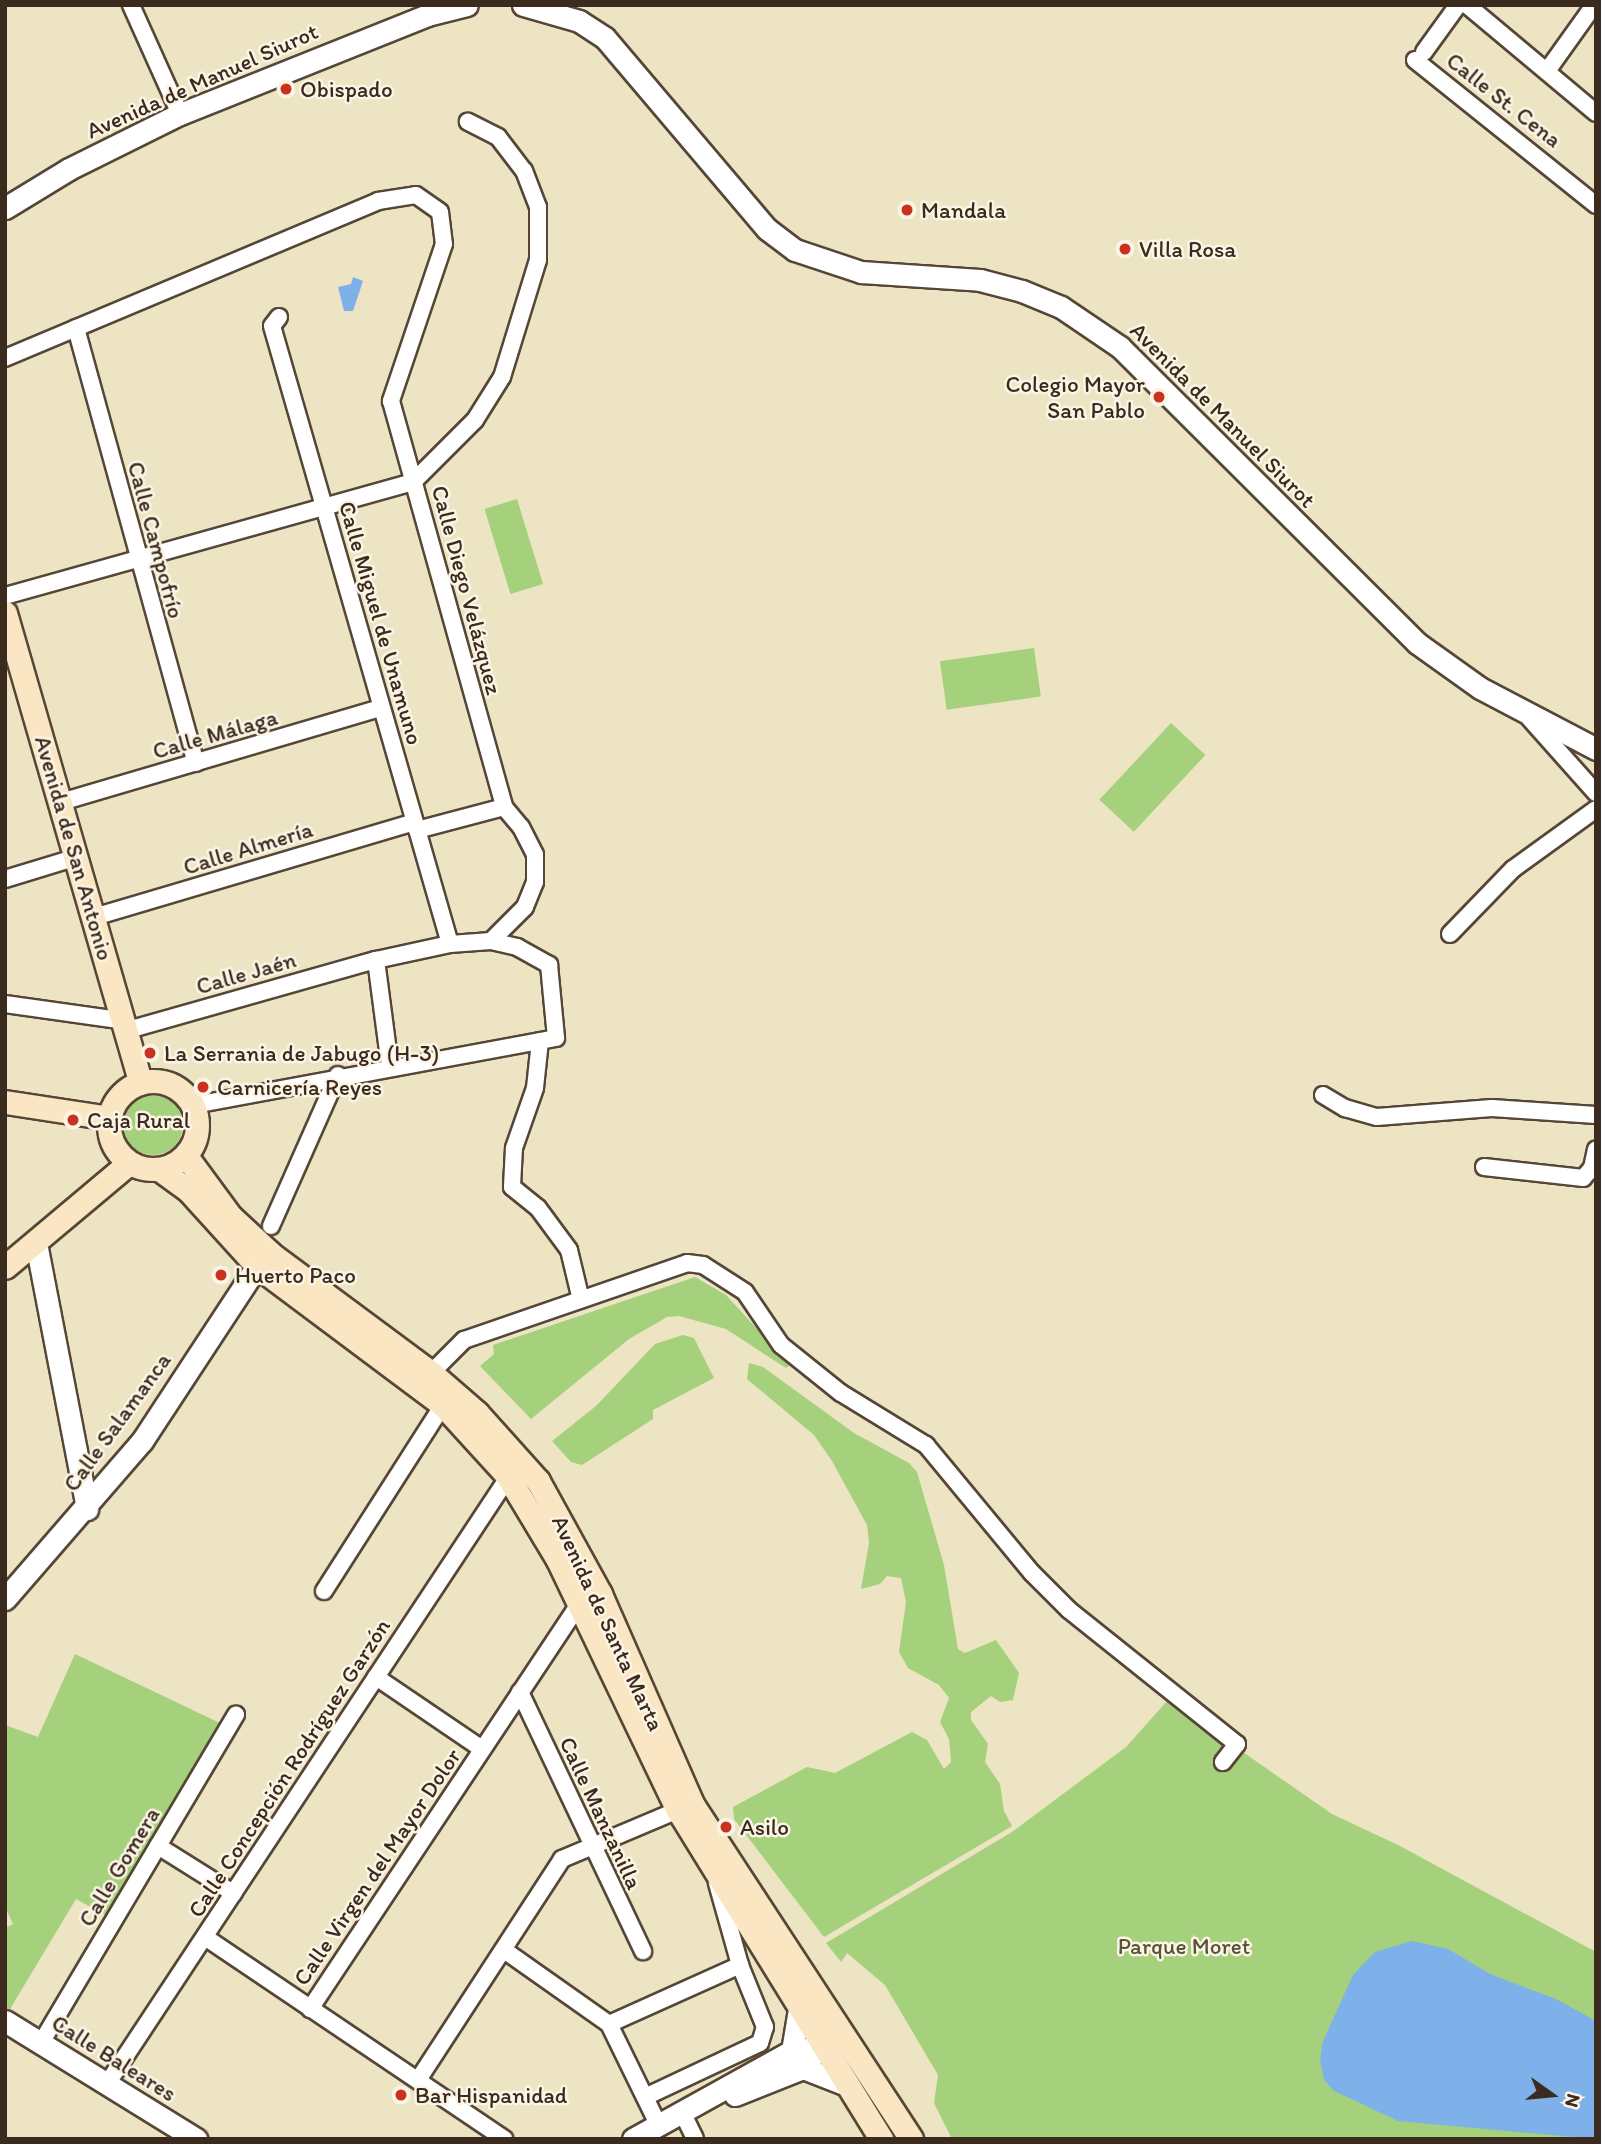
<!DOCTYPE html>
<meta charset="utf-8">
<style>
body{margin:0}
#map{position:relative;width:1601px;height:2144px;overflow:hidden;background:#ece4c3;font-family:Itim,sans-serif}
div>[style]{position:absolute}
.green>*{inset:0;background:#a5d07c;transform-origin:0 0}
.round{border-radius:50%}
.water>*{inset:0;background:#7eb0ea}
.roads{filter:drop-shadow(2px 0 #564637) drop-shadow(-2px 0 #564637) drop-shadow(0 2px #564637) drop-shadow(0 -2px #564637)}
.minor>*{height:16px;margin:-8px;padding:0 8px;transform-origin:8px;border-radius:8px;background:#fff}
.tertiary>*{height:21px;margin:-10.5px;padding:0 10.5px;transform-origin:10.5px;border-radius:10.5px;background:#fff}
.secondary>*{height:23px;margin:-11.5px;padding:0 11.5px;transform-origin:11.5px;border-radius:11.5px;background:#fbe6c3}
.secondary>.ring{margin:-11.5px;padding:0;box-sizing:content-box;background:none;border:23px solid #fbe6c3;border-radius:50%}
.dots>*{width:19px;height:19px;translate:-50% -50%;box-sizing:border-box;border:4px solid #fcf5e5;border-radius:50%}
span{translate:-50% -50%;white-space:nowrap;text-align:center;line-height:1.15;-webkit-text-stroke:5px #fcf5e5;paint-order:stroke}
.street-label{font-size:23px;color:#3b2a1e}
.poi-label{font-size:23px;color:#3b2a1e}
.left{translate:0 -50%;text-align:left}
.right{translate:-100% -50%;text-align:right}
.park-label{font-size:23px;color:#565436}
.frame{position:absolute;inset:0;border:7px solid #3b2a1e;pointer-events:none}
.north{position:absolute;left:1517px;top:2060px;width:70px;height:70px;-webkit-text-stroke:5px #fcf5e5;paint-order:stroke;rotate:105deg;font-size:19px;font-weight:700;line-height:28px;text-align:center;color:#3b2a1e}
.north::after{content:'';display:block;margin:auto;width:24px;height:32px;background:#3b2a1e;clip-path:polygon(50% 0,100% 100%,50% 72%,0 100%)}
</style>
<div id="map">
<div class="green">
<i style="left:517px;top:499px;width:89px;height:34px;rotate:73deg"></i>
<i style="left:1034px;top:648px;width:49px;height:95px;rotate:82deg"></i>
<i style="left:1171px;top:723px;width:47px;height:105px;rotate:43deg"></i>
<i class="round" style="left:123px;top:1095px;width:60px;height:60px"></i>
<i style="clip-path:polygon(695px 1277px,726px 1295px,790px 1365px,786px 1368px,726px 1329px,679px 1316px,667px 1317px,629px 1339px,531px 1419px,480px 1366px,494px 1354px,493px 1345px)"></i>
<i style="clip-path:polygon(683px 1335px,694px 1338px,714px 1378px,653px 1410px,653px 1419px,582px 1465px,571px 1462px,552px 1441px,596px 1406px,655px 1344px)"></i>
<i style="clip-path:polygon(749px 1363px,763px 1367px,854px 1433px,909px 1463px,917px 1472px,944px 1565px,958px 1649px,965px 1653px,996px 1640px,1019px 1673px,1013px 1700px,1000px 1702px,991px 1696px,971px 1712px,971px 1720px,988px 1744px,985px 1762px,1000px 1784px,1004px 1811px,1012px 1826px,824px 1937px,734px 1819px,733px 1807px,807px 1767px,835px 1773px,912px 1732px,927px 1740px,944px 1769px,951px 1762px,949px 1739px,940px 1722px,949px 1698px,939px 1685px,908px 1668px,899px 1652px,906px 1602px,901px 1578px,887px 1576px,880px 1584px,861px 1589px,869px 1543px,867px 1525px,832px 1461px,814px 1435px,747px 1379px)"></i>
<i style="clip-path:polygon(75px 1654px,222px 1724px,107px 1916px,76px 1899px,10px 2009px,5px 2006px,5px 1928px,13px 1924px,5px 1907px,5px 1725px,38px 1737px)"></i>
<i style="clip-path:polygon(1168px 1700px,1332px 1814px,1400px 1846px,1596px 1952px,1596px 2139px,952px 2139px,934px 2103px,938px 2075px,885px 1985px,847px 1953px,841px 1962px,826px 1943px,1012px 1832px,1126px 1747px)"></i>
</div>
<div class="water">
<i style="clip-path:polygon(353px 277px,363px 281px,353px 311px,344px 311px,338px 287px,351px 284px)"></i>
<i style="clip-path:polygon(1412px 1941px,1448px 1949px,1490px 1974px,1556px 1999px,1596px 2021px,1596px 2139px,1398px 2121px,1334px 2091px,1324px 2080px,1320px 2059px,1323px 2041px,1353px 1975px,1375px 1952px)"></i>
</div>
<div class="roads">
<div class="minor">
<i style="left:131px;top:5px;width:120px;rotate:65.8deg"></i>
<i style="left:1467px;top:5px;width:168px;rotate:39.9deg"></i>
<i style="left:1424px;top:52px;width:58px;rotate:-54.1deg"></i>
<i style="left:1415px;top:60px;width:232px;rotate:38.7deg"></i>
<i style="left:1547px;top:71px;width:81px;rotate:-54.5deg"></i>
<i style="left:279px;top:317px;width:11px;rotate:128deg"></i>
<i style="left:272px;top:326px;width:643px;rotate:73.93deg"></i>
<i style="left:76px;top:328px;width:451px;rotate:74.6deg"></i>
<i style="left:5px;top:358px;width:405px;rotate:-22.8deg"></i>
<i style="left:378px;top:201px;width:38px;rotate:-9deg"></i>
<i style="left:416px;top:195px;width:29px;rotate:35deg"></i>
<i style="left:440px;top:212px;width:32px;rotate:83deg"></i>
<i style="left:444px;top:244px;width:166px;rotate:108.7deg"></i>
<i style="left:391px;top:401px;width:421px;rotate:74.4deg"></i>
<i style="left:504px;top:807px;width:26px;rotate:50deg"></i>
<i style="left:521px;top:827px;width:31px;rotate:63deg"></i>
<i style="left:535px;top:855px;width:27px;rotate:90deg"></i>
<i style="left:535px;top:882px;width:27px;rotate:112deg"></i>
<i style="left:525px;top:907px;width:48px;rotate:135deg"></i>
<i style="left:5px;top:596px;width:424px;rotate:-15.6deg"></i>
<i style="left:413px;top:482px;width:88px;rotate:-45deg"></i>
<i style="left:475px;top:420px;width:51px;rotate:-57.9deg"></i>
<i style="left:502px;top:377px;width:122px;rotate:-72.9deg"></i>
<i style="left:538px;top:260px;width:53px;rotate:-90deg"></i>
<i style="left:538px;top:207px;width:39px;rotate:-111deg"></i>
<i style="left:524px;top:171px;width:43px;rotate:-127.4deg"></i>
<i style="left:498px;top:137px;width:34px;rotate:-153deg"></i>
<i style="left:1530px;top:719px;width:99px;rotate:48.3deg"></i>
<i style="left:61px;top:802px;width:334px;rotate:-16.4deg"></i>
<i style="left:417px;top:830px;width:90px;rotate:-14.8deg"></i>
<i style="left:5px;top:879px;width:75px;rotate:-17deg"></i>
<i style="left:94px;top:917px;width:334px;rotate:-16.5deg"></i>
<i style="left:1450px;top:934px;width:91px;rotate:-45.9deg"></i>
<i style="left:1513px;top:869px;width:102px;rotate:-35.9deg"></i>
<i style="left:376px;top:960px;width:107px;rotate:82.5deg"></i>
<i style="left:5px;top:1004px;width:122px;rotate:8deg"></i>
<i style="left:128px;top:1030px;width:258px;rotate:-15.8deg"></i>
<i style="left:376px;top:960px;width:76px;rotate:-12.2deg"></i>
<i style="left:450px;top:944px;width:41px;rotate:-4.2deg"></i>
<i style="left:491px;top:941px;width:27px;rotate:13deg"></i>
<i style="left:517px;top:947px;width:37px;rotate:29deg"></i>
<i style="left:549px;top:965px;width:73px;rotate:84.5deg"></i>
<i style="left:556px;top:1038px;width:369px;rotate:169.5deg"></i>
<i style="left:540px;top:1041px;width:47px;rotate:96.1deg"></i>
<i style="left:535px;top:1088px;width:64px;rotate:109.3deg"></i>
<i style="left:514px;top:1148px;width:39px;rotate:93deg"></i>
<i style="left:512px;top:1187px;width:33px;rotate:39deg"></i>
<i style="left:538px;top:1208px;width:52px;rotate:53.6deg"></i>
<i style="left:569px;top:1250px;width:51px;rotate:76.5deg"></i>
<i style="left:1323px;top:1095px;width:26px;rotate:31deg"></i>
<i style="left:1345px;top:1108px;width:33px;rotate:16deg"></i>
<i style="left:1377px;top:1117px;width:115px;rotate:-4.5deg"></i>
<i style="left:1492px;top:1108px;width:104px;rotate:3.9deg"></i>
<i style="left:1484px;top:1167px;width:100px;rotate:6.3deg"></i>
<i style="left:1583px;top:1178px;width:13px;rotate:-48deg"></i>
<i style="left:1592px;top:1168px;width:19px;rotate:-78deg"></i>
<i style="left:271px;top:1226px;width:165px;rotate:-66.1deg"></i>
<i style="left:431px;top:1373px;width:47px;rotate:-45deg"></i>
<i style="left:464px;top:1340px;width:236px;rotate:-19deg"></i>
<i style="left:687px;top:1263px;width:16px;rotate:7deg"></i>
<i style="left:703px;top:1265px;width:50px;rotate:32.7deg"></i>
<i style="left:745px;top:1292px;width:64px;rotate:55.8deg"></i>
<i style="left:781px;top:1345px;width:77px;rotate:38.7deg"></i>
<i style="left:841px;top:1393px;width:100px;rotate:31.5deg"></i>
<i style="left:926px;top:1445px;width:166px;rotate:50.4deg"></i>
<i style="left:1032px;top:1573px;width:52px;rotate:45deg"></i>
<i style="left:1069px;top:1610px;width:215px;rotate:38.6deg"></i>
<i style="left:1237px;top:1744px;width:23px;rotate:128deg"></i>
<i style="left:324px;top:1591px;width:221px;rotate:-57.4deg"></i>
<i style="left:376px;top:1677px;width:128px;rotate:34.2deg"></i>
<i style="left:520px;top:1692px;width:287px;rotate:64.6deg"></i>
<i style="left:158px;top:1846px;width:89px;rotate:32.1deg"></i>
<i style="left:205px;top:1937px;width:361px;rotate:34deg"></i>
<i style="left:504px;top:1950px;width:128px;rotate:35.2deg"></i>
<i style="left:609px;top:2024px;width:114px;rotate:63.9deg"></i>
<i style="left:310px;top:2009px;width:486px;rotate:-56.4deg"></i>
<i style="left:609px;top:2024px;width:144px;rotate:-24.2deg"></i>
<i style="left:41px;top:2043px;width:382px;rotate:-59.3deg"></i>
<i style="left:418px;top:2080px;width:264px;rotate:-56.9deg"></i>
<i style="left:562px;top:1859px;width:126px;rotate:-22.9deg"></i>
<i style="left:107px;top:2084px;width:736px;rotate:-56.53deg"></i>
<i style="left:645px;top:2097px;width:127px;rotate:-25.2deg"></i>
<i style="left:760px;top:2043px;width:17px;rotate:-73deg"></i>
<i style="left:765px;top:2027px;width:67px;rotate:-112deg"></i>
<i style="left:740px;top:1965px;width:85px;rotate:-105.7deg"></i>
<i style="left:684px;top:2116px;width:25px;rotate:64deg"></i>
</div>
<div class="tertiary">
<i style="left:523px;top:5px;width:58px;rotate:15.9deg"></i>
<i style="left:579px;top:21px;width:31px;rotate:33deg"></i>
<i style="left:605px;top:38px;width:250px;rotate:49.7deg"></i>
<i style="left:767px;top:229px;width:35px;rotate:37deg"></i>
<i style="left:795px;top:250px;width:70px;rotate:18.4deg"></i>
<i style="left:861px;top:272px;width:119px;rotate:3.8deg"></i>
<i style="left:980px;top:280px;width:43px;rotate:14.7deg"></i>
<i style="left:1022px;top:291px;width:42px;rotate:22.3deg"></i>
<i style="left:1061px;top:307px;width:71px;rotate:34.1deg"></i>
<i style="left:1120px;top:347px;width:419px;rotate:44.9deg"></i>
<i style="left:1417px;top:643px;width:77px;rotate:35.5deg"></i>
<i style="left:1480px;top:688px;width:131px;rotate:27.7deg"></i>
<i style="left:5px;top:208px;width:75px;rotate:-31.4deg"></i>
<i style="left:69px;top:169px;width:124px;rotate:-26.4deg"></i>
<i style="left:180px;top:114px;width:266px;rotate:-21.8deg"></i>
<i style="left:427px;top:15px;width:41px;rotate:-14deg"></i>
<i style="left:36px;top:1243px;width:271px;rotate:79.1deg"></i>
<i style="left:5px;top:1599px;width:209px;rotate:-49.1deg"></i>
<i style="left:142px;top:1441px;width:209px;rotate:-56.7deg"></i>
<i style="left:5px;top:2021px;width:225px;rotate:31.7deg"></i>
<i style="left:792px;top:2051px;width:43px;rotate:-80.5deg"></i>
<i style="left:803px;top:2068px;width:44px;rotate:21.3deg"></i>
<i style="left:735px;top:2095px;width:73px;rotate:-21.7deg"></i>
<i style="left:803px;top:2068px;width:34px;rotate:-52deg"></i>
<i style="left:633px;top:2139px;width:182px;rotate:-29deg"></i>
<i style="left:792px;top:2051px;width:47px;rotate:-7.3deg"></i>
</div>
<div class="secondary">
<i style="left:5px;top:613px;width:489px;rotate:73.9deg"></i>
<i class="ring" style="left:109px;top:1081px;width:65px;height:65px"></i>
<i style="left:5px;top:1102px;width:105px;rotate:8.7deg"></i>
<i style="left:186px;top:1156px;width:74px;rotate:53.7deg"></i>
<i style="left:230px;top:1216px;width:56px;rotate:42.8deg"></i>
<i style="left:271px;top:1254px;width:199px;rotate:36.6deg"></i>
<i style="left:431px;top:1373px;width:61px;rotate:41deg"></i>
<i style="left:477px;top:1413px;width:91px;rotate:48.1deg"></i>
<i style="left:538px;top:1481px;width:129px;rotate:61.2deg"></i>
<i style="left:600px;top:1594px;width:229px;rotate:66.3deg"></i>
<i style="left:692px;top:1804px;width:400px;rotate:56.8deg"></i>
<i style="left:159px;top:1169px;width:37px;rotate:36deg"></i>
<i style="left:189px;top:1191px;width:101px;rotate:47.8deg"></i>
<i style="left:257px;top:1266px;width:232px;rotate:36.8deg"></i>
<i style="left:443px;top:1405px;width:95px;rotate:47.6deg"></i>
<i style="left:507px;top:1475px;width:99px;rotate:59deg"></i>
<i style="left:558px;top:1560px;width:277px;rotate:64.4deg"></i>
<i style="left:678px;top:1810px;width:387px;rotate:58.3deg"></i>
<i style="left:5px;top:1267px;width:162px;rotate:-40deg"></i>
</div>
</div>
<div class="dots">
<i style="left:286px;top:89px;background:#c8321e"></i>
<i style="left:907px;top:210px;background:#c8321e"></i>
<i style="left:1125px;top:249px;background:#c8321e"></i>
<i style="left:1159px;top:397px;background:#c8321e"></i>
<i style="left:150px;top:1053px;background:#c8321e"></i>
<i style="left:203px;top:1087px;background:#c8321e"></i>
<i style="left:73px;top:1120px;background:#c8321e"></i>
<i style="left:221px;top:1275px;background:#c8321e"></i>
<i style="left:726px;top:1827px;background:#c8321e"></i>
<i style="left:401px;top:2095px;background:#c8321e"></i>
</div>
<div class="street-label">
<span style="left:202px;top:81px;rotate:-24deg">Avenida de Manuel Siurot</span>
<span style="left:1504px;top:100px;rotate:38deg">Calle St. Cena</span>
<span style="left:1223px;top:415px;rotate:45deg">Avenida de Manuel Siurot</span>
<span style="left:156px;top:540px;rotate:75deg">Calle Campofrío</span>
<span style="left:467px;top:590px;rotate:75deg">Calle Diego Velázquez</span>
<span style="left:381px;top:623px;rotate:74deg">Calle Miguel de Unamuno</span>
<span style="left:215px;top:734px;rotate:-16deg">Calle Málaga</span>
<span style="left:74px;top:848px;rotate:74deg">Avenida de San Antonio</span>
<span style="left:248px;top:848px;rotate:-17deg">Calle Almería</span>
<span style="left:246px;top:973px;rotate:-16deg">Calle Jaén</span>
<span style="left:117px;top:1422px;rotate:-54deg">Calle Salamanca</span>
<span style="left:608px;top:1623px;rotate:65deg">Avenida de Santa Marta</span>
<span style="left:289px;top:1768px;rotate:-57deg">Calle Concepción Rodríguez Garzón</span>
<span style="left:601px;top:1813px;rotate:65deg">Calle Manzanilla</span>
<span style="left:119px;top:1867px;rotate:-59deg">Calle Gomera</span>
<span style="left:377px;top:1867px;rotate:-56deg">Calle Virgen del Mayor Dolor</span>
<span style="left:114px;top:2058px;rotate:32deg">Calle Baleares</span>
</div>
<div class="poi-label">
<span class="left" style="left:300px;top:89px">Obispado</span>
<span class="left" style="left:921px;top:210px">Mandala</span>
<span class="left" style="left:1139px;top:249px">Villa Rosa</span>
<span class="right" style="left:1145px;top:397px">Colegio Mayor<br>San Pablo</span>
<span class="left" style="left:164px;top:1053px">La Serrania de Jabugo (H-3)</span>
<span class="left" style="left:217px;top:1087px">Carnicería Reyes</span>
<span class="left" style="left:87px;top:1120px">Caja Rural</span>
<span class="left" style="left:235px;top:1275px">Huerto Paco</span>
<span class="left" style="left:740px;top:1827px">Asilo</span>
<span class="left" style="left:415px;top:2095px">Bar Hispanidad</span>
</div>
<div class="park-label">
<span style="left:1184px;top:1946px">Parque Moret</span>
</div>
<div class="frame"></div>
<div class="north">N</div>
</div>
